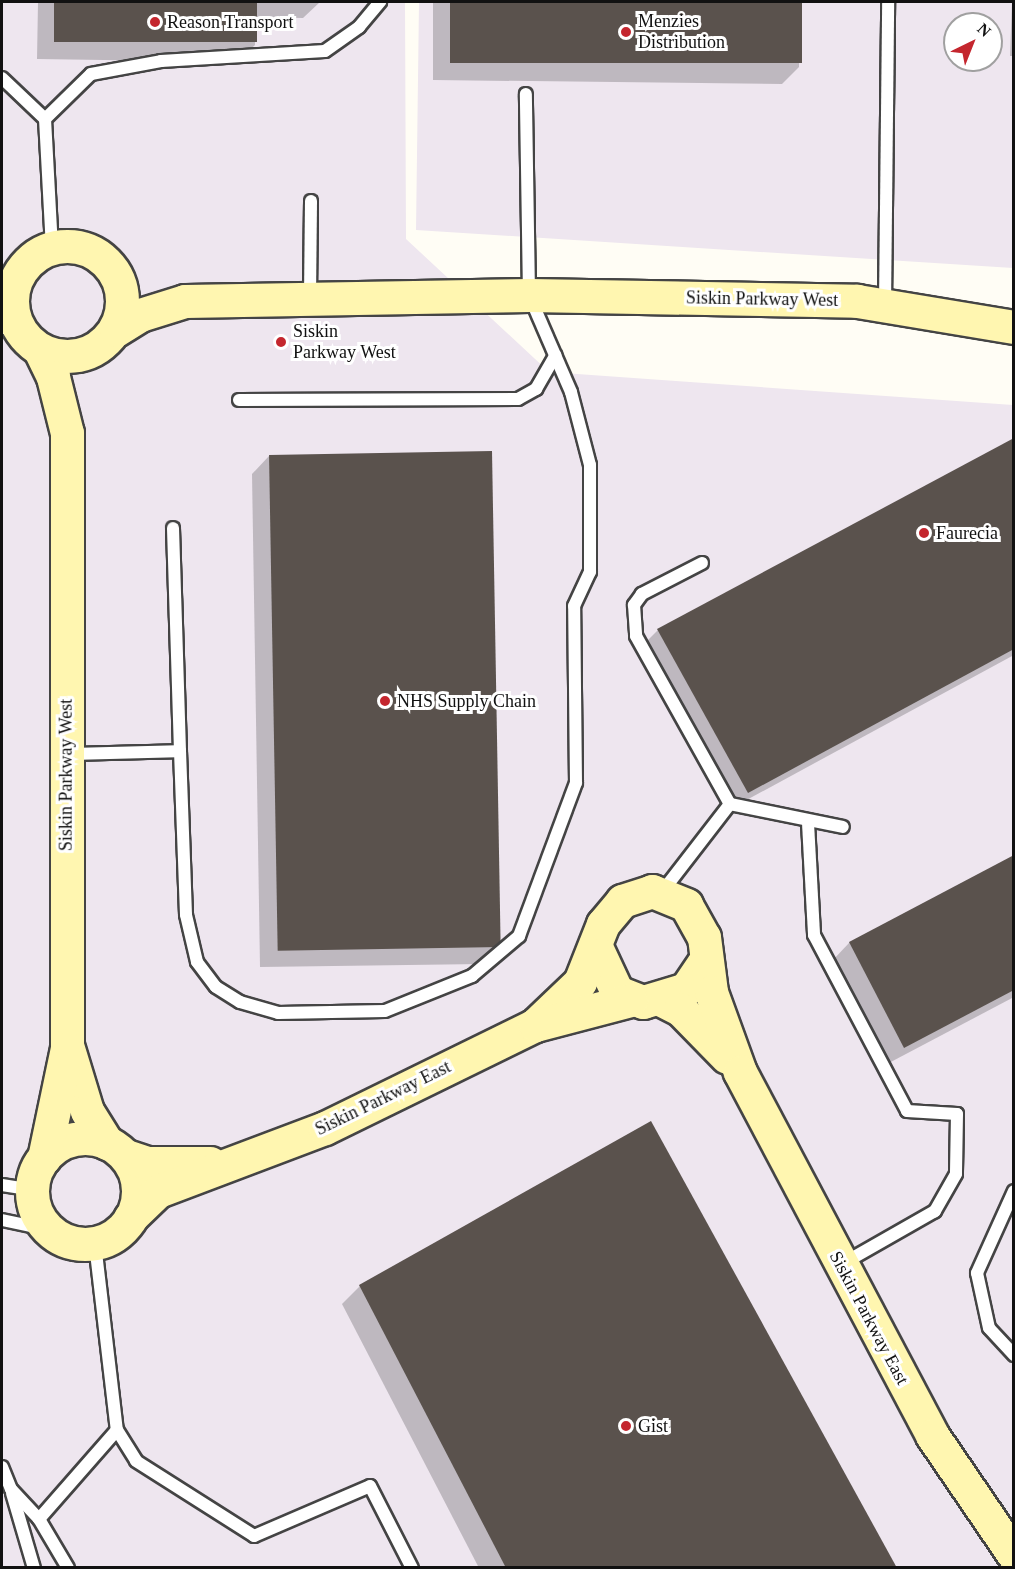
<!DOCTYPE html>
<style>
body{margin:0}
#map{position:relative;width:1015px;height:1569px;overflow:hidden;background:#fffdf5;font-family:"Times New Roman",serif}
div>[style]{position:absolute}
.industrial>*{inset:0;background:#eee6ef}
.shadow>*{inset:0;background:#0003}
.building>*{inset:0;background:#5a524d;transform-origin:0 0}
.roads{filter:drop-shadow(2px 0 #444) drop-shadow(-2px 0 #444) drop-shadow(0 2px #444) drop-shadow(0 -2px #444)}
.lane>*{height:12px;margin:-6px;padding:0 6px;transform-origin:6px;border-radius:6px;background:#fff}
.secondary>*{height:33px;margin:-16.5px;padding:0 16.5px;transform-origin:16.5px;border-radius:16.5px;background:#fff6b0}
.secondary>.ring{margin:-16.5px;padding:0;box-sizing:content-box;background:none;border:33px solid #fff6b0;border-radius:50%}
.dots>*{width:16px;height:16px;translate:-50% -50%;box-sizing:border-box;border:3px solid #fff;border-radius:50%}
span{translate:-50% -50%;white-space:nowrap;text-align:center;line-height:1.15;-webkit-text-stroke:6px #fff;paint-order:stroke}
.poi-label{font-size:18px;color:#111}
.left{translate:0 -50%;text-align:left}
.street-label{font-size:18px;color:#111}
.frame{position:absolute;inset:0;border:3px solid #111;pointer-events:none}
.north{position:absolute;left:943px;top:12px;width:60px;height:60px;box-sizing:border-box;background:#fff;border:2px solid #a0a0a0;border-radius:50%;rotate:43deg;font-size:16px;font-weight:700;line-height:24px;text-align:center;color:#111}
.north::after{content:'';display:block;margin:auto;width:21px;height:27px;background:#c4262e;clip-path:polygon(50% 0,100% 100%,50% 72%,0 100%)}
</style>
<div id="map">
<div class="industrial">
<i style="clip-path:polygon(2px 2px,405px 2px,406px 239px,549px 372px,1013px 405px,1013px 1567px,2px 1568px)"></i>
<i style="clip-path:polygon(evenodd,419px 2px,1013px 2px,1013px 268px,416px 230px,419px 2px,955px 24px,991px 24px,991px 60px,955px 60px,955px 24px)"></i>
</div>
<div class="shadow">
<i style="clip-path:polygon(38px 2px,320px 2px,303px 18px,255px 17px,255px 45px,237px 62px,37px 59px)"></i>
<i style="clip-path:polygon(433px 2px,800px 2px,799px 67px,782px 84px,433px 80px)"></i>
<i style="clip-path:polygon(1012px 2px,1014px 2px,1014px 56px,1010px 56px)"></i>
<i style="clip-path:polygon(1014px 440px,1014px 655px,730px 809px,641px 647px,658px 630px)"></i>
<i style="clip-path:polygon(269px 456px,499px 947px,482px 964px,260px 967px,252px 474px)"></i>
<i style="clip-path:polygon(1014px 857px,1014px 997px,887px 1064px,832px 961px,849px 943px)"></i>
<i style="clip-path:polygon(650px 1123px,896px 1568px,479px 1568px,342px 1304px,360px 1286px)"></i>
</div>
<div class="building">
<i style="left:54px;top:2px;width:203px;height:40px"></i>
<i style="left:450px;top:2px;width:352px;height:61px"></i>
<i style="clip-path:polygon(1014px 438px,1014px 649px,748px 793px,657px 629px)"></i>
<i style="left:492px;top:451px;width:496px;height:223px;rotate:89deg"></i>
<i style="clip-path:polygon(1014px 855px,1014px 990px,904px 1048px,849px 942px)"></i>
<i style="clip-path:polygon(651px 1121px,897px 1568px,506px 1568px,359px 1285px)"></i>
</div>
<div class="roads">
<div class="lane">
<i style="left:2px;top:78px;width:59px;rotate:43.6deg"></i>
<i style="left:45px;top:119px;width:128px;rotate:86.9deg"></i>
<i style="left:45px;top:119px;width:64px;rotate:-44.4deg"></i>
<i style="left:91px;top:74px;width:71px;rotate:-10.5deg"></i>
<i style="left:161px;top:61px;width:164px;rotate:-3.5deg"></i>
<i style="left:325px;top:51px;width:42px;rotate:-35.2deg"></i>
<i style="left:359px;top:27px;width:33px;rotate:-50deg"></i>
<i style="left:2px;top:287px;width:12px;rotate:-9deg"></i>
<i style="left:310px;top:297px;width:96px;rotate:-89.4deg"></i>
<i style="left:885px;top:305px;width:303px;rotate:-89.4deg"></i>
<i style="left:2px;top:327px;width:20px;rotate:18deg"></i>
<i style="left:239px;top:400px;width:279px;rotate:-0.2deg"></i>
<i style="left:518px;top:399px;width:21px;rotate:-29deg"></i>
<i style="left:536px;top:389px;width:39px;rotate:-60deg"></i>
<i style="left:702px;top:563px;width:68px;rotate:152.7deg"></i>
<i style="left:642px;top:594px;width:14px;rotate:126deg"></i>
<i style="left:634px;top:605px;width:31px;rotate:86deg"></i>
<i style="left:636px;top:636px;width:193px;rotate:60.8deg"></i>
<i style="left:730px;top:804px;width:115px;rotate:11.5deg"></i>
<i style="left:180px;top:751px;width:164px;rotate:87.9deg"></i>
<i style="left:186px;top:915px;width:48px;rotate:76.8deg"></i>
<i style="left:197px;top:962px;width:31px;rotate:53deg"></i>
<i style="left:216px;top:987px;width:28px;rotate:32deg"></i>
<i style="left:240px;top:1002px;width:40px;rotate:16deg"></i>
<i style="left:278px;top:1013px;width:107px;rotate:-1.1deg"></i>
<i style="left:385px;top:1011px;width:94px;rotate:-21.9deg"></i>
<i style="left:472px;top:976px;width:62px;rotate:-40.4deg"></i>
<i style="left:519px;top:936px;width:163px;rotate:-69.6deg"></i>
<i style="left:576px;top:783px;width:177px;rotate:-90.6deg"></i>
<i style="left:574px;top:606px;width:38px;rotate:-65deg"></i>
<i style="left:590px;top:572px;width:107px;rotate:-90deg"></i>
<i style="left:590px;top:465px;width:75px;rotate:-104.6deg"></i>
<i style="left:571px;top:392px;width:106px;rotate:-113.4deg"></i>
<i style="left:529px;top:295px;width:201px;rotate:-90.9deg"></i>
<i style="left:68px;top:754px;width:112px;rotate:-1.5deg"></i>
<i style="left:180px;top:751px;width:223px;rotate:-91.8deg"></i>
<i style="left:808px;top:823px;width:112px;rotate:86.9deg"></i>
<i style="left:814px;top:935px;width:199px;rotate:62.1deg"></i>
<i style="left:907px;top:1111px;width:50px;rotate:3.4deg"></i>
<i style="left:957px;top:1114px;width:60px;rotate:91deg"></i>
<i style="left:956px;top:1174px;width:43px;rotate:119.6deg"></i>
<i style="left:935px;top:1211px;width:107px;rotate:150.3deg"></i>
<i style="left:662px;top:892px;width:111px;rotate:-52.3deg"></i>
<i style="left:2px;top:1185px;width:31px;rotate:9deg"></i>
<i style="left:1014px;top:1191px;width:90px;rotate:114.3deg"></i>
<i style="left:977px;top:1273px;width:56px;rotate:77.7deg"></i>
<i style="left:989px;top:1328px;width:37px;rotate:47deg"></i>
<i style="left:2px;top:1220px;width:48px;rotate:12deg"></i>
<i style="left:95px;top:1244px;width:187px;rotate:83.3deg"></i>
<i style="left:117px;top:1430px;width:36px;rotate:58deg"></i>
<i style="left:136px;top:1461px;width:140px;rotate:32.4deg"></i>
<i style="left:254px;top:1536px;width:126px;rotate:-23.3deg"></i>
<i style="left:370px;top:1486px;width:92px;rotate:62.9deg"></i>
<i style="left:2px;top:1467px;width:24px;rotate:68deg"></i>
<i style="left:11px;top:1489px;width:41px;rotate:47deg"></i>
<i style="left:39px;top:1519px;width:57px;rotate:59.4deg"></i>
<i style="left:12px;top:1493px;width:78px;rotate:73.7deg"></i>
<i style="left:39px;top:1519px;width:118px;rotate:-48.8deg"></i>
</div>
<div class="secondary">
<i class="ring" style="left:12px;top:246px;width:77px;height:77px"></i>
<i style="left:116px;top:330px;width:28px;rotate:-32deg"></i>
<i style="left:140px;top:315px;width:47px;rotate:-17.3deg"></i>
<i style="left:185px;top:301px;width:344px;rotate:-1deg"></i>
<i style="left:529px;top:295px;width:328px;rotate:1deg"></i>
<i style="left:857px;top:301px;width:159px;rotate:9.4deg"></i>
<i style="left:40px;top:350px;width:30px;rotate:64deg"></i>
<i style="left:53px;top:377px;width:58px;rotate:76deg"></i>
<i style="left:67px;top:433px;width:612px;rotate:90deg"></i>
<i style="left:67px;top:1045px;width:69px;rotate:73.1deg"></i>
<i style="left:87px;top:1111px;width:38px;rotate:58deg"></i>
<i style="left:596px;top:947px;width:50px;rotate:65deg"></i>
<i style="left:617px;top:992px;width:28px;rotate:21deg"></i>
<i style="left:643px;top:1002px;width:45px;rotate:-16.8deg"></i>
<i style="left:686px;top:989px;width:36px;rotate:-56deg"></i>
<i style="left:660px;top:999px;width:22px;rotate:27deg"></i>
<i style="left:680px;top:1009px;width:67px;rotate:45.6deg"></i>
<i style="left:535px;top:1025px;width:62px;rotate:-43.7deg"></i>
<i style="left:580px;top:982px;width:62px;rotate:-68.4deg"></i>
<i style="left:603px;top:924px;width:30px;rotate:-50deg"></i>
<i style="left:622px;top:901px;width:32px;rotate:-18deg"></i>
<i style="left:652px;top:891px;width:37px;rotate:22deg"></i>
<i style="left:686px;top:905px;width:37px;rotate:61deg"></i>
<i style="left:704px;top:937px;width:55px;rotate:82.7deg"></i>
<i style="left:711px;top:992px;width:85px;rotate:70.1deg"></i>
<i style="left:740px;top:1072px;width:411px;rotate:62.1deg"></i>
<i style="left:932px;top:1435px;width:145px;rotate:55.7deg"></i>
<i class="ring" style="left:32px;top:1138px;width:73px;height:73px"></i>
<i style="left:126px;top:1156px;width:23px;rotate:18deg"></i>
<i style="left:148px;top:1163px;width:62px"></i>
<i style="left:44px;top:1158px;width:112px;rotate:-78.2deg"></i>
<i style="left:130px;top:1218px;width:39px;rotate:-44deg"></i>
<i style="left:158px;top:1191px;width:178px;rotate:-20.7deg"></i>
<i style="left:325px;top:1128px;width:234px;rotate:-26.1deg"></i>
<i style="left:535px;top:1025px;width:99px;rotate:-14.6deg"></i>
</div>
</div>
<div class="dots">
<i style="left:155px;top:22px;background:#c4262e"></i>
<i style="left:626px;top:32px;background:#c4262e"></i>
<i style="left:281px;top:342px;background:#c4262e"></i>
<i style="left:924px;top:533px;background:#c4262e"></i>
<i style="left:385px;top:701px;background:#c4262e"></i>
<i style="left:626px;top:1426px;background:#c4262e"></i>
</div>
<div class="poi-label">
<span class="left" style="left:167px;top:22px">Reason Transport</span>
<span class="left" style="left:638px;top:32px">Menzies<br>Distribution</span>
<span class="left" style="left:293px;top:342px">Siskin<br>Parkway West</span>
<span class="left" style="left:936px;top:533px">Faurecia</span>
<span class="left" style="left:397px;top:701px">NHS Supply Chain</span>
<span class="left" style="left:638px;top:1426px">Gist</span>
</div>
<div class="street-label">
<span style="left:762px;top:299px;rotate:1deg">Siskin Parkway West</span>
<span style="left:66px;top:775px;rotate:-90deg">Siskin Parkway West</span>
<span style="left:383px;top:1098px;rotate:-26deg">Siskin Parkway East</span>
<span style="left:869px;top:1318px;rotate:62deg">Siskin Parkway East</span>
</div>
<div class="frame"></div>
<div class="north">N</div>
</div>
